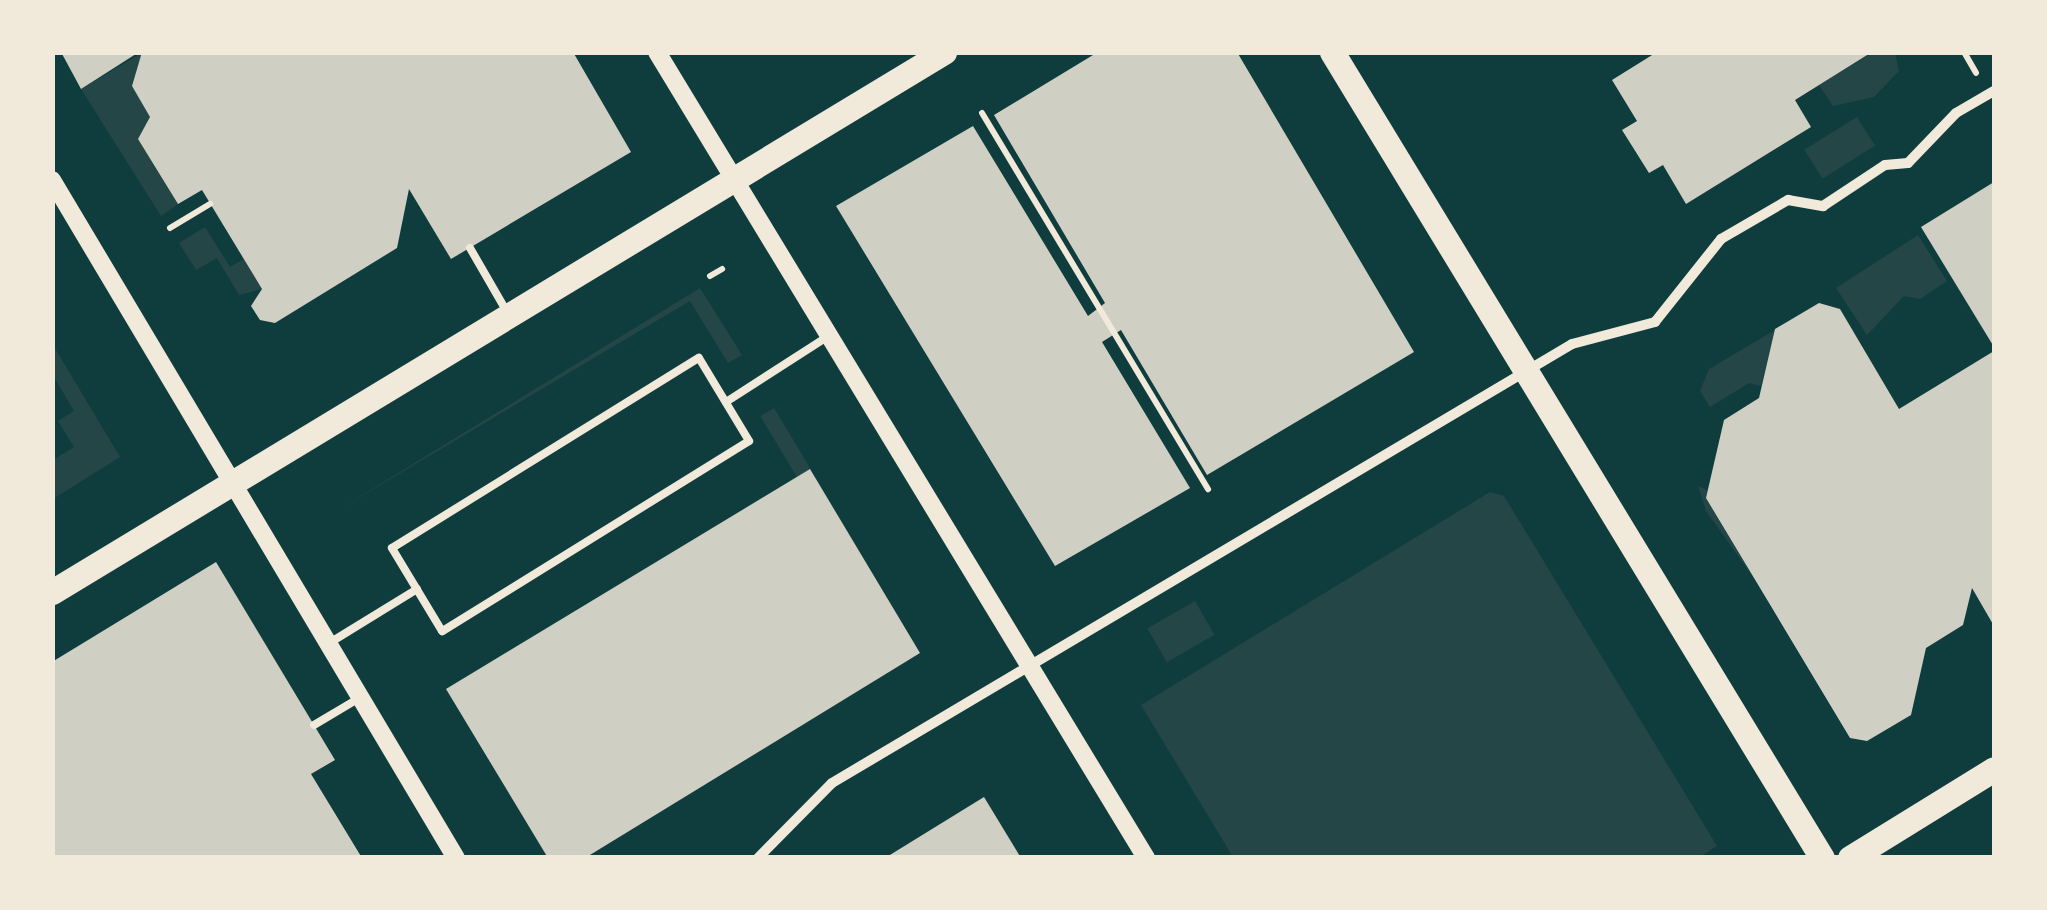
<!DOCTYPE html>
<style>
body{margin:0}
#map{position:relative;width:2047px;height:910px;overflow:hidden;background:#0f3d3e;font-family:"Alegreya Sans",sans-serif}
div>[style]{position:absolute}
.green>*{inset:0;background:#244646;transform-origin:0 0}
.building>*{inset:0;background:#cfcfc3}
.path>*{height:6px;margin:-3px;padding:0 3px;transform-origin:3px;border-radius:3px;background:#f1e9da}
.service>*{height:8px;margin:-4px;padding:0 4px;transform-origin:4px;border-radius:4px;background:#f1e9da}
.minor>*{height:10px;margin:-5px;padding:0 5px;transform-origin:5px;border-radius:5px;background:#f1e9da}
.tertiary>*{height:18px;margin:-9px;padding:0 9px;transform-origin:9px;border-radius:9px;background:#f1e9da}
.primary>*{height:25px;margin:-12.5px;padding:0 12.5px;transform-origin:12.5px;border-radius:12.5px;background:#f1e9da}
span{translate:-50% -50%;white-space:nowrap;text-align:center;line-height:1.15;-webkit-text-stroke:10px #f1e9da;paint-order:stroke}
.frame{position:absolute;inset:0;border:55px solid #f1e9da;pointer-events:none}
</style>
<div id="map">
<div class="green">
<i style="clip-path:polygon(142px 53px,132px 86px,150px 117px,138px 139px,178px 204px,161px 216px,81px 89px)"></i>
<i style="clip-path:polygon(1872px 53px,1895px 53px,1899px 71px,1874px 97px,1833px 106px,1819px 85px)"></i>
<i style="left:1857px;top:117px;width:34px;height:62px;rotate:58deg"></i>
<i style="clip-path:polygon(205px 227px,230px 267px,244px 259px,262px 289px,239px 295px,217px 258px,196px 270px,179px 243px)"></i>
<i style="clip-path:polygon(1918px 235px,1947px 281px,1920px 299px,1904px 296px,1867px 335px,1836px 288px)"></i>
<i style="clip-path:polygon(700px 288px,742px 355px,728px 363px,690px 301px,338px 510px)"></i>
<i style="clip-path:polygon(1775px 330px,1761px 386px,1749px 383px,1710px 407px,1700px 391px,1709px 369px)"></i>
<i style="clip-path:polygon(53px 345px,120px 457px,53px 499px,53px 460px,74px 447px,58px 421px,74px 411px,53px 375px)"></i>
<i style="left:774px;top:408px;width:71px;height:16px;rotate:59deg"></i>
<i style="clip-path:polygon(1698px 486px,1707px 490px,1753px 577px,1706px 511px)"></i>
<i style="clip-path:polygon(1490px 492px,1504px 496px,1717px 846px,1698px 858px,1233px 857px,1141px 705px)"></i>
<i style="left:1195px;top:601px;width:39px;height:55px;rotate:60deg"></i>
</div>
<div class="building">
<i style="clip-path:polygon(61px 52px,139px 52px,81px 89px)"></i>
<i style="clip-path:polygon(142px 52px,573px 52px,631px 152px,451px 259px,409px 189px,397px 248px,275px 323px,260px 320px,251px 306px,262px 289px,202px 190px,178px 204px,138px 139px,150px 117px,132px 86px)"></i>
<i style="clip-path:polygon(1098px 52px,1237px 52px,1414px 352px,1207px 475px,1121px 330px,1102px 342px,1190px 488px,1055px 566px,836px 206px,973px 126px,1088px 316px,1105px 303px,994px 115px)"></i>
<i style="clip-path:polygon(1657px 52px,1872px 52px,1795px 100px,1811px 127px,1686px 204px,1663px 165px,1649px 173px,1622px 130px,1637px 121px,1612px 80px)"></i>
<i style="clip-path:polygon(1994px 182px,1994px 347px,1921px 227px)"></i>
<i style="clip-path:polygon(1819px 303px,1840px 309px,1899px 409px,1994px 351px,1994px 626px,1972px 588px,1963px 625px,1926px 648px,1911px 715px,1867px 741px,1850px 738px,1706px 498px,1724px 420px,1759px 398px,1775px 329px)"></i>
<i style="clip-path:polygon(810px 469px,920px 653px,585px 858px,548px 858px,446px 689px)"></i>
<i style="clip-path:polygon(216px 562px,335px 760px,311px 774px,362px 858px,52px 858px,52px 662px)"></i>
<i style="clip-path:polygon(984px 797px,1021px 858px,885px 858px)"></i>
</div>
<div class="path">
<i style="left:1964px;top:52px;width:24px;rotate:60deg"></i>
<i style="left:982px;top:113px;width:439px;rotate:59deg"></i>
<i style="left:170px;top:228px;width:47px;rotate:-31deg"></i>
<i style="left:710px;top:276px;width:14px;rotate:-30deg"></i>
</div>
<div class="service">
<i style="left:470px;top:248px;width:74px;rotate:60deg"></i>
<i style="left:699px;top:358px;width:97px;rotate:58.9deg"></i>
<i style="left:749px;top:441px;width:361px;rotate:148.2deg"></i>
<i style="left:442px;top:631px;width:97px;rotate:-121.1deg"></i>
<i style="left:392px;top:548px;width:361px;rotate:-31.8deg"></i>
<i style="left:726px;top:402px;width:124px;rotate:-32.8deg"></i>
<i style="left:331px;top:642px;width:101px;rotate:-31.6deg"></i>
<i style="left:314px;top:725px;width:55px;rotate:-30.8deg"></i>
</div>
<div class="minor">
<i style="left:758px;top:858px;width:105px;rotate:-45.4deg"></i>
<i style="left:832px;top:783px;width:860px;rotate:-30.68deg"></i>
<i style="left:1572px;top:344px;width:86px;rotate:-14.8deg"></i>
<i style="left:1655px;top:322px;width:106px;rotate:-51.5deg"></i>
<i style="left:1721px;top:239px;width:78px;rotate:-30.2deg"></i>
<i style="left:1788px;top:200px;width:36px;rotate:10deg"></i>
<i style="left:1823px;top:206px;width:74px;rotate:-33.5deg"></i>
<i style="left:1885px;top:165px;width:23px;rotate:-5deg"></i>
<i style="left:1908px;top:163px;width:69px;rotate:-46.2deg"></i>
<i style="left:1956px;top:113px;width:44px;rotate:-30.1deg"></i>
</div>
<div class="tertiary">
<i style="left:657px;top:52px;width:943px;rotate:58.75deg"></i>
<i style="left:52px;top:180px;width:789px;rotate:59.21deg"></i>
</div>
<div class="primary">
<i style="left:1332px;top:52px;width:943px;rotate:58.7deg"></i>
<i style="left:52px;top:592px;width:1043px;rotate:-31.19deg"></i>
<i style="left:1850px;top:858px;width:169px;rotate:-31.7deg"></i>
</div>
<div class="frame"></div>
</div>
